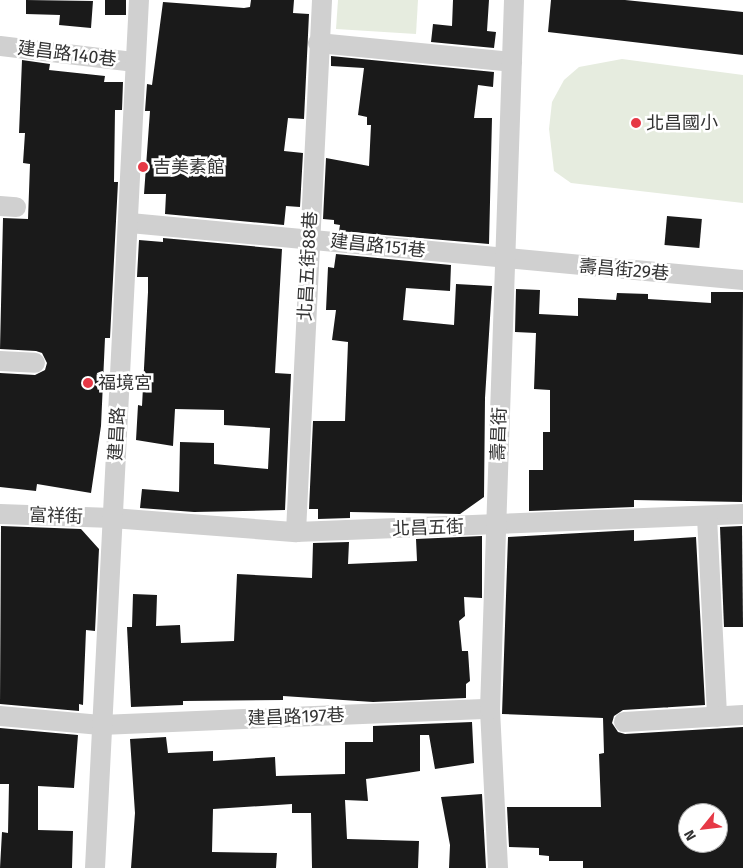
<!DOCTYPE html>
<meta charset="utf-8">
<style>
body{margin:0}
#map{position:relative;width:743px;height:868px;overflow:hidden;background:#fff;font-family:"Fira Sans","Noto Sans TC",sans-serif}
div>[style]{position:absolute}
.green>*{inset:0;background:#e6ecdf}
.building>*{inset:0;background:#1a1a1a;transform-origin:0 0}
.street>*{height:20px;margin:-10px;padding:0 10px;transform-origin:10px;border-radius:10px;background:#d0d0d0}
.dots>*{width:14px;height:14px;translate:-50% -50%;box-sizing:border-box;border:2px solid #fff;border-radius:50%}
span{translate:-50% -50%;white-space:nowrap;text-align:center;line-height:1.15;-webkit-text-stroke:5px #fff;paint-order:stroke}
.street-label{font-size:18px;color:#333}
.poi-label{font-size:18px;color:#333}
.left{translate:0 -50%;text-align:left}
.north{position:absolute;left:678px;top:803px;width:50px;height:50px;box-sizing:border-box;background:#fff;border:1px solid #adadad;border-radius:50%;rotate:241deg;font-size:14px;font-weight:700;line-height:20px;text-align:center;color:#333}
.north::after{content:'';display:block;margin:auto;width:18px;height:22px;background:#e63946;clip-path:polygon(50% 0,100% 100%,50% 72%,0 100%)}
</style>
<div id="map">
<div class="green">
<i style="clip-path:polygon(338px 0,418px 0,416px 34px,336px 29px)"></i>
<i style="clip-path:polygon(622px 59px,743px 75px,743px 203px,571px 183px,554px 171px,549px 129px,552px 102px,564px 80px,579px 67px)"></i>
</div>
<div class="building">
<i style="clip-path:polygon(26px 0,93px 1px,91px 28px,59px 25px,60px 15px,26px 14px)"></i>
<i style="left:105px;top:0;width:21px;height:15px"></i>
<i style="clip-path:polygon(251px 0,294px 0,293px 13px,309px 14px,304px 119px,288px 118px,284px 151px,303px 153px,300px 207px,286px 206px,284px 225px,165px 214px,166px 194px,144px 194px,150px 111px,145px 111px,147px 84px,152px 85px,163px 2px,244px 8px,250px 7px)"></i>
<i style="clip-path:polygon(453px 0,489px 0,487px 31px,496px 32px,494px 48px,431px 42px,433px 24px,452px 26px)"></i>
<i style="clip-path:polygon(551px 0,625px 0,743px 12px,743px 55px,548px 32px)"></i>
<i style="clip-path:polygon(331px 56px,494px 72px,493px 87px,478px 85px,474px 118px,492px 118px,489px 244px,339px 231px,340px 225px,334px 224px,334px 220px,323px 219px,326px 158px,369px 166px,371px 125px,367px 125px,367px 117px,358px 115px,364px 68px,331px 66px)"></i>
<i style="clip-path:polygon(22px 60px,50px 64px,49px 70px,105px 76px,104px 82px,123px 82px,122px 110px,115px 110px,114px 182px,118px 182px,110px 338px,105px 338px,101px 426px,91px 493px,37px 484px,36px 491px,0 487px,0 373px,35px 375px,45px 370px,47px 363px,42px 353px,36px 351px,0 349px,3px 218px,28px 219px,30px 164px,23px 163px,25px 133px,19px 133px)"></i>
<i style="left:667px;top:216px;width:35px;height:29px;rotate:5deg"></i>
<i style="clip-path:polygon(163px 238px,282px 249px,275px 373px,291px 374px,285px 510px,194px 512px,140px 508px,142px 489px,179px 492px,180px 442px,214px 443px,214px 464px,268px 469px,270px 428px,224px 425px,224px 410px,175px 409px,173px 446px,136px 440px,138px 405px,142px 406px,148px 292px,148px 277px,137px 277px,139px 240px,163px 242px)"></i>
<i style="clip-path:polygon(336px 254px,451px 265px,450px 291px,406px 288px,403px 320px,454px 325px,456px 284px,492px 286px,485px 398px,484px 497px,460px 514px,350px 512px,350px 518px,318px 519px,318px 509px,309px 509px,313px 421px,345px 421px,348px 342px,332px 340px,336px 310px,326px 310px,328px 267px,334px 268px)"></i>
<i style="clip-path:polygon(516px 289px,540px 290px,539px 314px,578px 316px,578px 298px,616px 300px,617px 293px,648px 294px,648px 299px,711px 303px,711px 292px,743px 292px,742px 502px,634px 500px,634px 507px,529px 511px,529px 470px,543px 470px,543px 432px,550px 432px,550px 390px,534px 389px,536px 333px,515px 332px)"></i>
<i style="clip-path:polygon(1px 526px,81px 529px,99px 549px,95px 631px,86px 630px,83px 705px,79px 704px,79px 711px,0 704px)"></i>
<i style="clip-path:polygon(742px 526px,743px 627px,724px 627px,720px 527px)"></i>
<i style="clip-path:polygon(evenodd,634px 530px,634px 541px,696px 537px,705px 705px,623px 710px,614px 716px,612px 723px,618px 732px,625px 734px,743px 727px,743px 868px,583px 868px,583px 861px,549px 861px,549px 856px,539px 855px,539px 848px,509px 847px,507px 807px,601px 807px,599px 754px,604px 753px,603px 718px,502px 714px,508px 537px,634px 530px,688px 813px,718px 813px,718px 843px,688px 843px,688px 813px)"></i>
<i style="clip-path:polygon(482px 536px,482px 598px,464px 597px,465px 616px,459px 621px,462px 651px,468px 651px,470px 681px,466px 684px,466px 698px,373px 702px,283px 696px,283px 700px,183px 701px,183px 705px,131px 707px,127px 627px,132px 627px,133px 594px,157px 595px,156px 626px,180px 625px,181px 643px,234px 641px,237px 574px,312px 578px,313px 543px,349px 542px,348px 564px,417px 561px,416px 539px)"></i>
<i style="clip-path:polygon(472px 722px,474px 763px,435px 769px,429px 735px,420px 735px,420px 771px,366px 779px,368px 801px,345px 800px,347px 839px,419px 841px,418px 868px,312px 868px,311px 813px,292px 813px,292px 804px,213px 809px,212px 852px,277px 853px,276px 868px,131px 868px,135px 813px,130px 739px,166px 737px,168px 753px,213px 751px,213px 761px,275px 757px,276px 776px,345px 774px,345px 742px,373px 742px,373px 726px)"></i>
<i style="clip-path:polygon(0 728px,78px 735px,74px 788px,38px 786px,38px 830px,73px 831px,72px 868px,0 868px,2px 832px,8px 833px,9px 784px,0 784px)"></i>
<i style="clip-path:polygon(482px 794px,486px 868px,449px 868px,450px 845px,441px 797px)"></i>
</div>
<div class="street">
<i style="left:318px;top:43px;width:195px;rotate:5.6deg"></i>
<i style="left:0;top:46px;width:136px;rotate:6.8deg"></i>
<i style="left:0;top:206px;width:16px;rotate:4deg"></i>
<i style="left:130px;top:223px;width:616px;rotate:5.31deg"></i>
<i style="left:0;top:361px;width:35px;rotate:3deg"></i>
<i style="left:0;top:514px;width:112px;rotate:2deg"></i>
<i style="left:112px;top:518px;width:185px;rotate:4.4deg"></i>
<i style="left:296px;top:532px;width:447px;rotate:-2.3deg"></i>
<i style="left:707px;top:517px;width:200px;rotate:87.1deg"></i>
<i style="left:296px;top:532px;width:533px;rotate:-87.2deg"></i>
<i style="left:0;top:716px;width:101px;rotate:5.1deg"></i>
<i style="left:101px;top:725px;width:389px;rotate:-2.4deg"></i>
<i style="left:624px;top:722px;width:119px;rotate:-3.4deg"></i>
<i style="left:95px;top:868px;width:869px;rotate:-87.1deg"></i>
<i style="left:498px;top:868px;width:159px;rotate:-92.9deg"></i>
<i style="left:490px;top:709px;width:709px;rotate:-88.06deg"></i>
</div>
<div class="dots">
<i style="left:636px;top:123px;background:#e63946"></i>
<i style="left:143px;top:167px;background:#e63946"></i>
<i style="left:88px;top:383px;background:#e63946"></i>
</div>
<div class="street-label">
<span style="left:67px;top:54px;rotate:7deg">建昌路140巷</span>
<span style="left:378px;top:246px;rotate:6deg">建昌路151巷</span>
<span style="left:308px;top:266px;rotate:-87deg">北昌五街88巷</span>
<span style="left:624px;top:270px;rotate:5deg">壽昌街29巷</span>
<span style="left:117px;top:434px;rotate:-87deg">建昌路</span>
<span style="left:499px;top:434px;rotate:-88deg">壽昌街</span>
<span style="left:56px;top:516px;rotate:2deg">富祥街</span>
<span style="left:428px;top:528px;rotate:-2deg">北昌五街</span>
<span style="left:296px;top:717px;rotate:-2deg">建昌路197巷</span>
</div>
<div class="poi-label">
<span class="left" style="left:646px;top:123px">北昌國小</span>
<span class="left" style="left:153px;top:167px">吉美素館</span>
<span class="left" style="left:98px;top:383px">福境宮</span>
</div>
<div class="north">N</div>
</div>
